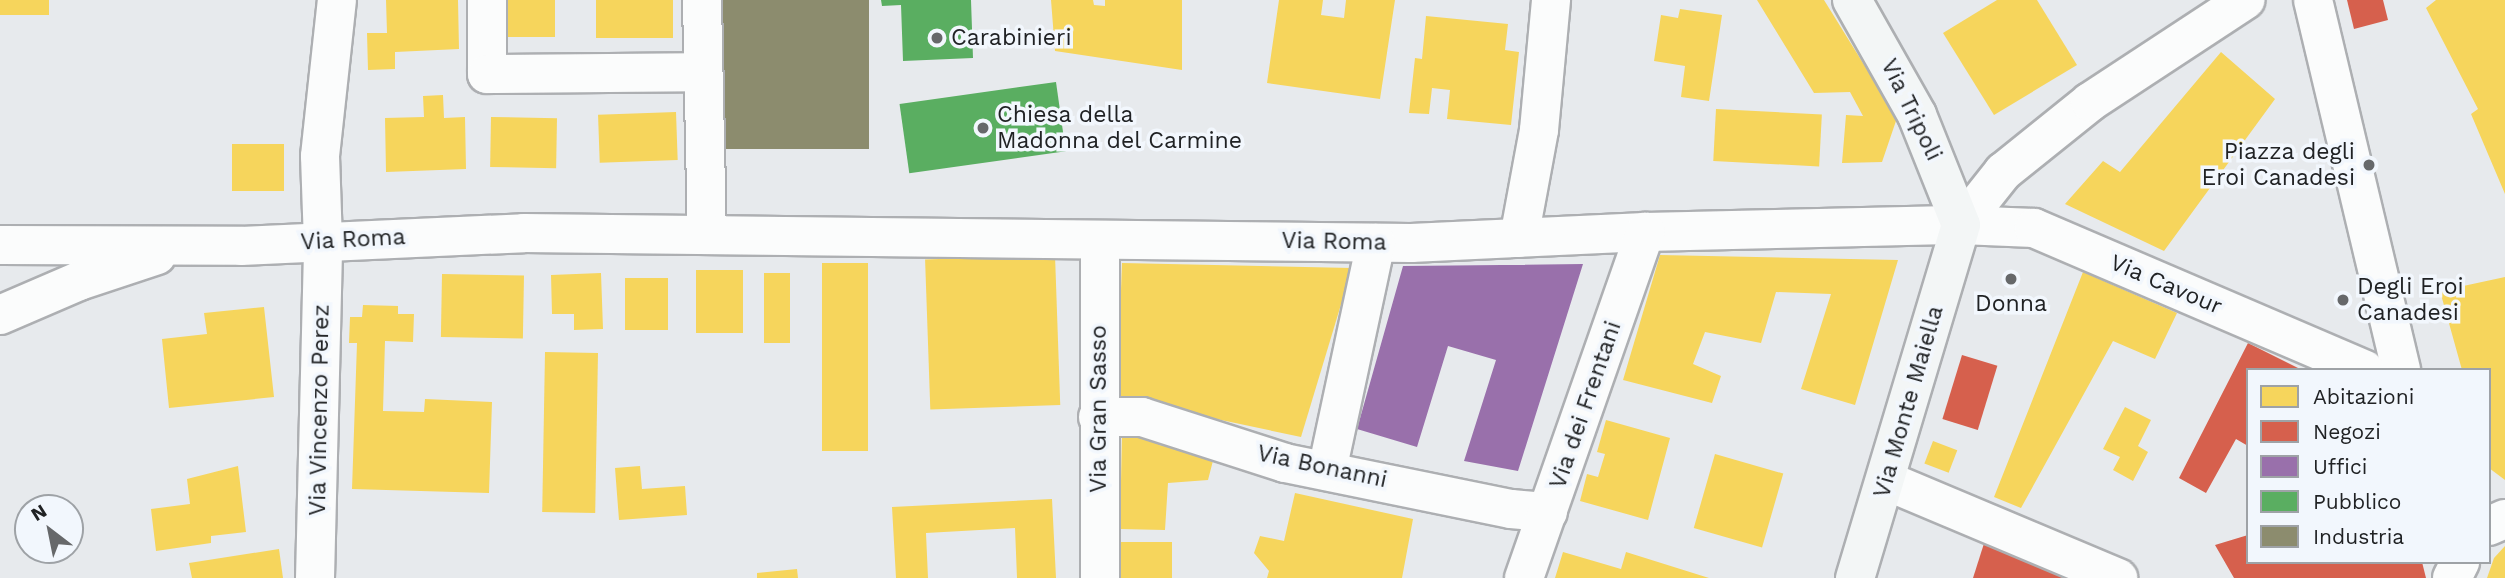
<!DOCTYPE html>
<style>
body{margin:0}
#map{position:relative;width:2505px;height:578px;overflow:hidden;background:#e7eaed;font-family:"Work Sans",sans-serif}
div>[style]{position:absolute}
.homes>*{inset:0;background:#f6d55c;transform-origin:0 0}
.shops>*{inset:0;background:#d6604d;transform-origin:0 0}
.offices>*{inset:0;background:#9970ab}
.public>*{inset:0;background:#5aae61;transform-origin:0 0}
.industry>*{inset:0;background:#8c8c6e;transform-origin:0 0}
.roads{filter:drop-shadow(2px 0 #adafb2) drop-shadow(-2px 0 #adafb2) drop-shadow(0 2px #adafb2) drop-shadow(0 -2px #adafb2)}
.street>*{height:38px;margin:-19px;padding:0 19px;transform-origin:19px;border-radius:19px;background:#fbfcfc}
.secondary>*{height:38px;margin:-19px;padding:0 19px;transform-origin:19px;border-radius:19px;background:#f3f6f6}
.dots>*{width:19px;height:19px;translate:-50% -50%;box-sizing:border-box;border:4px solid #f2f7fd;border-radius:50%}
span{translate:-50% -50%;white-space:nowrap;text-align:center;line-height:1.15;-webkit-text-stroke:7px #f2f7fd;paint-order:stroke}
.poi-label{font-size:23px;color:#202224}
.left{translate:0 -50%;text-align:left}
.right{translate:-100% -50%;text-align:right}
.street-label{font-size:23px;color:#202224}
.legend{position:absolute;left:2246px;top:368px;width:245px;height:196px;box-sizing:border-box;background:#f2f7fd;border:2px solid #9ea2a6;margin:0;padding:9px 12px;list-style:none;font-size:21px;color:#202224}
.legend li{display:flex;align-items:center;gap:14px;height:35px}
.legend b{width:35px;border:2px solid #9ea2a6}
.north{position:absolute;left:14px;top:494px;width:70px;height:70px;box-sizing:border-box;background:#f2f7fd;border:2px solid #9ea2a6;border-radius:50%;rotate:328deg;font-size:19px;font-weight:700;line-height:28px;text-align:center;color:#202224}
.north::after{content:'';display:block;margin:auto;width:24px;height:32px;background:#66686a;clip-path:polygon(50% 0,100% 100%,50% 72%,0 100%)}
</style>
<div id="map">
<div class="homes">
<i style="left:0;top:0;width:49px;height:15px"></i>
<i style="clip-path:polygon(386px 0,458px 0,459px 49px,395px 52px,395px 69px,368px 70px,367px 33px,387px 33px)"></i>
<i style="left:502px;top:0;width:53px;height:37px"></i>
<i style="left:596px;top:0;width:77px;height:38px"></i>
<i style="clip-path:polygon(1051px 0,1093px 0,1094px 5px,1105px 6px,1105px 0,1182px 0,1182px 70px,1055px 51px)"></i>
<i style="clip-path:polygon(1279px 0,1323px 0,1321px 15px,1344px 18px,1346px 0,1395px 0,1380px 99px,1267px 83px)"></i>
<i style="clip-path:polygon(1757px 0,1824px 0,1897px 118px,1882px 162px,1842px 163px,1846px 115px,1863px 116px,1850px 92px,1814px 93px)"></i>
<i style="clip-path:polygon(1997px 0,2037px 0,2077px 65px,1994px 115px,1943px 33px)"></i>
<i style="clip-path:polygon(2436px 0,2505px 0,2505px 194px,2471px 114px,2478px 109px,2426px 8px)"></i>
<i style="clip-path:polygon(1680px 9px,1722px 15px,1709px 101px,1681px 97px,1685px 66px,1654px 61px,1661px 15px,1678px 18px)"></i>
<i style="clip-path:polygon(1426px 16px,1508px 24px,1505px 50px,1519px 52px,1511px 125px,1447px 119px,1450px 90px,1432px 88px,1429px 114px,1409px 113px,1415px 58px,1422px 59px)"></i>
<i style="clip-path:polygon(2221px 52px,2275px 99px,2164px 251px,2065px 204px,2103px 161px,2120px 172px)"></i>
<i style="clip-path:polygon(443px 95px,444px 118px,465px 117px,466px 169px,386px 172px,385px 118px,424px 117px,423px 96px)"></i>
<i style="left:1716px;top:109px;width:106px;height:52px;rotate:3deg"></i>
<i style="left:676px;top:112px;width:48px;height:78px;rotate:88deg"></i>
<i style="left:491px;top:117px;width:66px;height:50px;rotate:1deg"></i>
<i style="left:232px;top:144px;width:52px;height:47px"></i>
<i style="left:1055px;top:255px;width:150px;height:130px;rotate:88deg"></i>
<i style="clip-path:polygon(1660px 255px,1898px 260px,1855px 405px,1801px 389px,1831px 294px,1776px 292px,1761px 343px,1705px 332px,1693px 364px,1721px 376px,1712px 403px,1623px 380px)"></i>
<i style="left:822px;top:263px;width:46px;height:188px"></i>
<i style="clip-path:polygon(1122px 263px,1352px 268px,1301px 437px,1117px 398px)"></i>
<i style="left:696px;top:270px;width:47px;height:63px"></i>
<i style="clip-path:polygon(2083px 272px,2177px 313px,2155px 359px,2113px 341px,2021px 508px,1994px 497px)"></i>
<i style="clip-path:polygon(601px 273px,603px 329px,574px 330px,574px 314px,552px 314px,551px 275px)"></i>
<i style="left:764px;top:273px;width:26px;height:70px"></i>
<i style="left:442px;top:274px;width:82px;height:63px;rotate:1deg"></i>
<i style="clip-path:polygon(2505px 277px,2505px 480px,2489px 468px,2489px 370px,2462px 370px,2440px 291px)"></i>
<i style="left:625px;top:278px;width:43px;height:52px"></i>
<i style="clip-path:polygon(363px 305px,398px 306px,398px 314px,414px 314px,413px 342px,385px 341px,383px 411px,424px 412px,425px 399px,492px 402px,489px 493px,352px 489px,357px 343px,349px 343px,350px 317px,362px 317px)"></i>
<i style="clip-path:polygon(264px 307px,274px 397px,169px 408px,162px 339px,207px 334px,204px 313px)"></i>
<i style="left:545px;top:352px;width:53px;height:160px;rotate:1deg"></i>
<i style="clip-path:polygon(2125px 407px,2151px 420px,2138px 446px,2148px 452px,2133px 481px,2113px 470px,2120px 457px,2103px 449px)"></i>
<i style="clip-path:polygon(1606px 420px,1670px 438px,1648px 520px,1580px 501px,1587px 474px,1598px 477px,1605px 454px,1597px 452px)"></i>
<i style="clip-path:polygon(1122px 434px,1159px 434px,1159px 445px,1215px 453px,1208px 480px,1168px 483px,1165px 530px,1120px 529px)"></i>
<i style="left:1933px;top:441px;width:26px;height:24px;rotate:21deg"></i>
<i style="left:1715px;top:454px;width:71px;height:77px;rotate:16deg"></i>
<i style="clip-path:polygon(238px 466px,246px 532px,211px 536px,211px 543px,156px 551px,151px 509px,190px 504px,187px 479px)"></i>
<i style="clip-path:polygon(640px 466px,642px 489px,685px 486px,687px 515px,619px 520px,615px 468px)"></i>
<i style="clip-path:polygon(1295px 493px,1413px 519px,1402px 578px,1267px 578px,1269px 571px,1254px 553px,1260px 536px,1284px 541px)"></i>
<i style="clip-path:polygon(1052px 499px,1056px 578px,1017px 578px,1015px 528px,926px 533px,928px 578px,896px 578px,892px 507px)"></i>
<i style="left:1120px;top:542px;width:52px;height:36px"></i>
<i style="clip-path:polygon(2505px 546px,2505px 578px,2487px 578px,2494px 558px)"></i>
<i style="clip-path:polygon(279px 549px,283px 578px,192px 578px,189px 563px)"></i>
<i style="clip-path:polygon(1563px 552px,1621px 569px,1626px 552px,1709px 578px,1555px 578px)"></i>
<i style="clip-path:polygon(797px 569px,798px 578px,757px 578px,757px 573px)"></i>
</div>
<div class="shops">
<i style="clip-path:polygon(2347px 0,2383px 0,2388px 20px,2354px 29px)"></i>
<i style="clip-path:polygon(2248px 343px,2302px 370px,2248px 370px,2248px 446px,2236px 439px,2206px 493px,2179px 478px)"></i>
<i style="left:1962px;top:355px;width:37px;height:67px;rotate:17deg"></i>
<i style="clip-path:polygon(1987px 534px,2079px 578px,1973px 578px)"></i>
<i style="clip-path:polygon(2248px 535px,2248px 562px,2422px 562px,2426px 578px,2234px 578px,2215px 545px)"></i>
</div>
<div class="offices">
<i style="clip-path:polygon(1583px 264px,1518px 471px,1464px 461px,1496px 360px,1448px 346px,1417px 447px,1357px 429px,1403px 266px)"></i>
</div>
<div class="public">
<i style="clip-path:polygon(881px 0,971px 0,973px 58px,903px 61px,901px 5px,882px 6px)"></i>
<i style="left:1056px;top:82px;width:70px;height:158px;rotate:82deg"></i>
</div>
<div class="industry">
<i style="left:717px;top:0;width:152px;height:149px"></i>
</div>
<div class="roads">
<div class="street">
<i style="left:487px;top:0;width:74px;rotate:90deg"></i>
<i style="left:487px;top:74px;width:216px;rotate:-0.5deg"></i>
<i style="left:702px;top:0;width:234px;rotate:88.8deg"></i>
<i style="left:2313px;top:0;width:380px;rotate:76.6deg"></i>
<i style="left:1961px;top:225px;width:68px;rotate:-51.6deg"></i>
<i style="left:2003px;top:172px;width:112px;rotate:-38.8deg"></i>
<i style="left:2090px;top:102px;width:186px;rotate:-33.3deg"></i>
<i style="left:1519px;top:238px;width:110px;rotate:-79.5deg"></i>
<i style="left:1539px;top:130px;width:131px;rotate:-84.7deg"></i>
<i style="left:0;top:245px;width:241px;rotate:0.2deg"></i>
<i style="left:241px;top:246px;width:283px;rotate:-2.6deg"></i>
<i style="left:524px;top:233px;width:887px;rotate:0.65deg"></i>
<i style="left:1411px;top:243px;width:234px;rotate:-2.7deg"></i>
<i style="left:1645px;top:232px;width:316px;rotate:-1.3deg"></i>
<i style="left:1961px;top:225px;width:73px;rotate:2.4deg"></i>
<i style="left:2034px;top:228px;width:360px;rotate:23.2deg"></i>
<i style="left:0;top:315px;width:86px;rotate:-23.3deg"></i>
<i style="left:79px;top:281px;width:82px;rotate:-18.4deg"></i>
<i style="left:1098px;top:417px;width:44px"></i>
<i style="left:1142px;top:417px;width:150px;rotate:17.8deg"></i>
<i style="left:1285px;top:463px;width:231px;rotate:11.5deg"></i>
<i style="left:1511px;top:509px;width:37px;rotate:5deg"></i>
<i style="left:1327px;top:471px;width:233px;rotate:-77.9deg"></i>
<i style="left:1887px;top:481px;width:251px;rotate:22.8deg"></i>
<i style="left:2489px;top:526px;width:17px;rotate:-24deg"></i>
<i style="left:315px;top:578px;width:336px;rotate:-88.6deg"></i>
<i style="left:323px;top:242px;width:86px;rotate:-92deg"></i>
<i style="left:320px;top:156px;width:157px;rotate:-83.8deg"></i>
<i style="left:1100px;top:578px;width:338px;rotate:-90deg"></i>
<i style="left:1524px;top:578px;width:367px;rotate:-70.7deg"></i>
<i style="left:2452px;top:578px;width:18px;rotate:-63deg"></i>
</div>
<div class="secondary">
<i style="left:1852px;top:0;width:132px;rotate:60.5deg"></i>
<i style="left:1917px;top:115px;width:118px;rotate:68.2deg"></i>
<i style="left:1961px;top:225px;width:369px;rotate:106.7deg"></i>
</div>
</div>
<div class="dots">
<i style="left:937px;top:38px;background:#66686a"></i>
<i style="left:983px;top:128px;background:#66686a"></i>
<i style="left:2369px;top:165px;background:#66686a"></i>
<i style="left:2011px;top:279px;background:#66686a"></i>
<i style="left:2343px;top:300px;background:#66686a"></i>
</div>
<div class="poi-label">
<span class="left" style="left:951px;top:38px">Carabinieri</span>
<span class="left" style="left:997px;top:128px">Chiesa della<br>Madonna del Carmine</span>
<span class="right" style="left:2355px;top:165px">Piazza degli<br>Eroi Canadesi</span>
<span class="left" style="left:2357px;top:300px">Degli Eroi<br>Canadesi</span>
<span style="left:2011px;top:304px">Donna</span>
</div>
<div class="street-label">
<span style="left:1911px;top:110px;rotate:64deg">Via Tripoli</span>
<span style="left:353px;top:240px;rotate:-3deg">Via Roma</span>
<span style="left:1334px;top:242px;rotate:1deg">Via Roma</span>
<span style="left:2166px;top:285px;rotate:23deg">Via Cavour</span>
<span style="left:1909px;top:402px;rotate:-74deg">Via Monte Maiella</span>
<span style="left:1586px;top:405px;rotate:-71deg">Via dei Frentani</span>
<span style="left:1099px;top:409px;rotate:-90deg">Via Gran Sasso</span>
<span style="left:320px;top:410px;rotate:-89deg">Via Vincenzo Perez</span>
<span style="left:1322px;top:467px;rotate:12deg">Via Bonanni</span>
</div>
<ul class="legend">
<li><b style="height:19px;background:#f6d55c"></b>Abitazioni</li>
<li><b style="height:19px;background:#d6604d"></b>Negozi</li>
<li><b style="height:19px;background:#9970ab"></b>Uffici</li>
<li><b style="height:19px;background:#5aae61"></b>Pubblico</li>
<li><b style="height:19px;background:#8c8c6e"></b>Industria</li>
</ul>
<div class="north">N</div>
</div>
